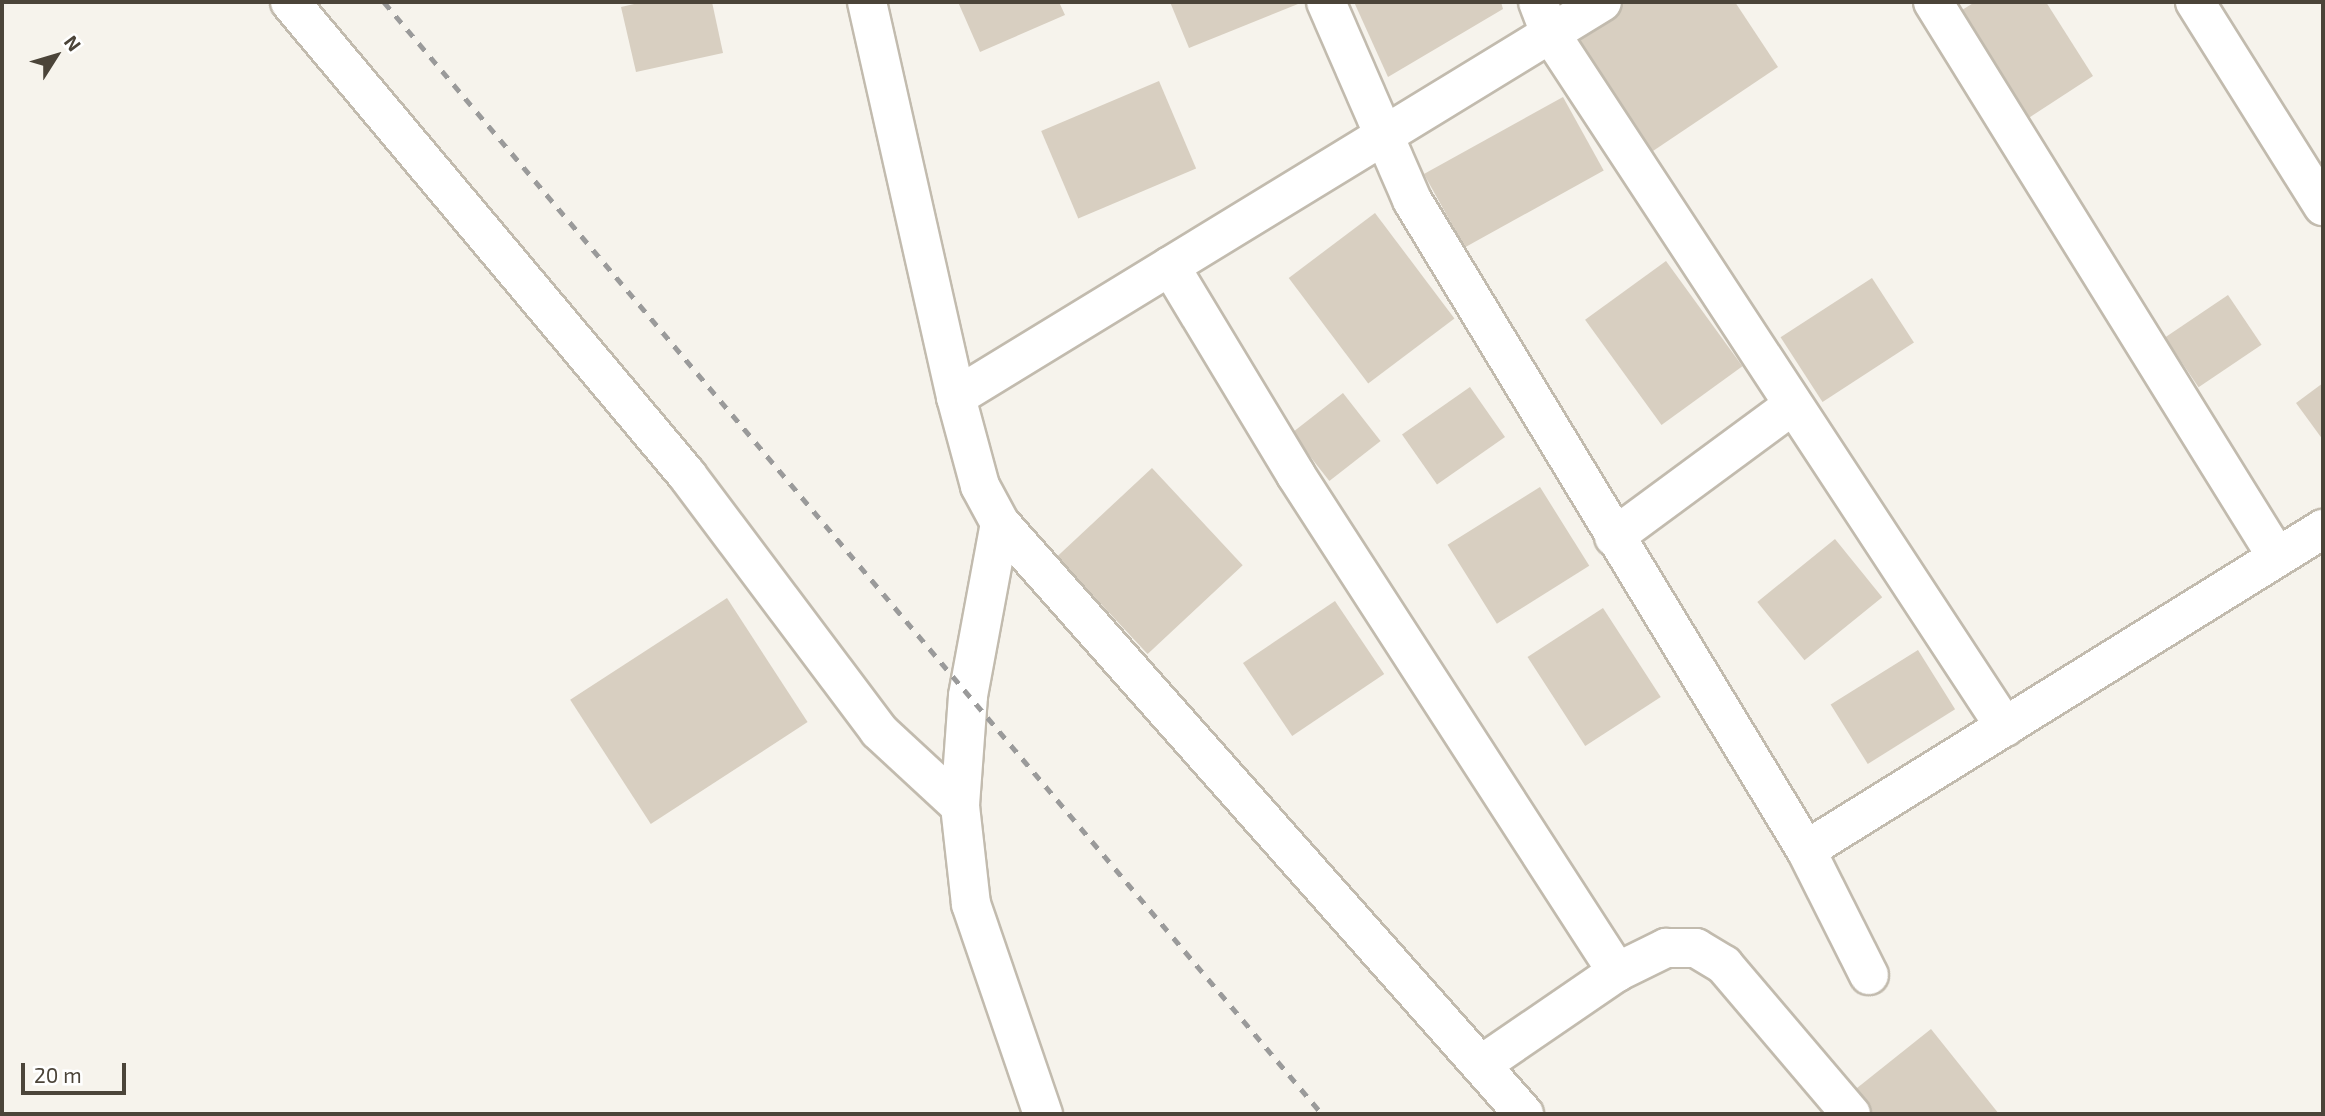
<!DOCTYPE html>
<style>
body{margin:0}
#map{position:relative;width:2325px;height:1116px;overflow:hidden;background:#f6f3ec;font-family:"Exo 2",sans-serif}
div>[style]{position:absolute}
.building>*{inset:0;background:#d8cfc1;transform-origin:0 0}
.roads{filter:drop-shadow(2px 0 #c2bbae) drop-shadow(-2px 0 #c2bbae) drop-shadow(0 2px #c2bbae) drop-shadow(0 -2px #c2bbae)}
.minor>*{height:38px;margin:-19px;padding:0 19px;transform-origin:19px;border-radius:19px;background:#fff}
.rail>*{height:5px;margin-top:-2.5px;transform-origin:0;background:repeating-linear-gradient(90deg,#9a9a9a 0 9px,transparent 0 18px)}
span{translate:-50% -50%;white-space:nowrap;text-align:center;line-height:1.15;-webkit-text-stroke:5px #fff;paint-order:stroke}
.frame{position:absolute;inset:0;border:4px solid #4b4439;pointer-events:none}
.north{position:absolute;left:21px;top:21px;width:70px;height:70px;-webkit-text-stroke:5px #fff;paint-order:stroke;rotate:53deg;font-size:19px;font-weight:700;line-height:28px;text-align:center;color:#4b4439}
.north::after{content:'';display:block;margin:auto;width:24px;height:32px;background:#4b4439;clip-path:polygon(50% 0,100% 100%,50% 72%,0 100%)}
.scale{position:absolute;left:21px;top:1063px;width:105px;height:32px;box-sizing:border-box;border:4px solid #4b4439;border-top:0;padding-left:9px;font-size:21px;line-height:24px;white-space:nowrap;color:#4b4439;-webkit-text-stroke:5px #fff;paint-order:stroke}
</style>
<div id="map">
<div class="building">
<i style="clip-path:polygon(643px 2px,712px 2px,723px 53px,636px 72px,621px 7px)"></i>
<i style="clip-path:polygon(958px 2px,1059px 2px,1065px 15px,980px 52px)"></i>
<i style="clip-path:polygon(1170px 2px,1303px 2px,1189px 48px)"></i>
<i style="clip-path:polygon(1354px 2px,1501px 2px,1503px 9px,1388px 77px)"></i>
<i style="clip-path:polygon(1606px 2px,1735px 2px,1778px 67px,1650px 153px,1566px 28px)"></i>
<i style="clip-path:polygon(1975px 2px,2046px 2px,2093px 76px,2018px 125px,1949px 18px)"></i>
<i style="left:1159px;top:81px;width:95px;height:128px;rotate:67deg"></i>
<i style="left:1563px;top:97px;width:84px;height:159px;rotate:61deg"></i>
<i style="left:1375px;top:213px;width:132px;height:108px;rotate:53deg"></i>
<i style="left:1666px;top:261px;width:130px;height:100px;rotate:54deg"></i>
<i style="left:1872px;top:278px;width:77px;height:109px;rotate:57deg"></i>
<i style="left:2228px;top:295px;width:60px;height:76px;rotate:56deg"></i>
<i style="clip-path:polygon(2323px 383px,2323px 440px,2296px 403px)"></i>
<i style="left:1470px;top:387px;width:61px;height:83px;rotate:55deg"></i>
<i style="left:1343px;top:393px;width:61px;height:65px;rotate:52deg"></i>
<i style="left:1152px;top:468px;width:133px;height:130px;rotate:47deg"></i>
<i style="left:1540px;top:487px;width:93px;height:109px;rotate:58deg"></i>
<i style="left:1835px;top:539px;width:75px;height:100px;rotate:51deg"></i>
<i style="left:727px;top:598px;width:148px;height:187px;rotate:57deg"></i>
<i style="left:1335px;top:601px;width:88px;height:111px;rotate:56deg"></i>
<i style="left:1603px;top:608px;width:106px;height:90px;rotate:57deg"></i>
<i style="left:1918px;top:650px;width:70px;height:103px;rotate:58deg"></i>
<i style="clip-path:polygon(1931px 1029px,1999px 1114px,1869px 1114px,1852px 1092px)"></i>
</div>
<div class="roads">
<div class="minor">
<i style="left:290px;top:2px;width:618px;rotate:49.99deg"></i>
<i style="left:687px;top:475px;width:320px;rotate:53.1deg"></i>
<i style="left:879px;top:731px;width:110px;rotate:42.8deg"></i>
<i style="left:867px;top:2px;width:405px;rotate:77.3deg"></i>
<i style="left:956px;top:397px;width:92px;rotate:74.9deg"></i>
<i style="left:980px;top:486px;width:42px;rotate:61.6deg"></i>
<i style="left:1000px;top:523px;width:790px;rotate:48.44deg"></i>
<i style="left:1326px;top:2px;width:216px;rotate:66.5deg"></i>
<i style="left:1412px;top:200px;width:760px;rotate:58.78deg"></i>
<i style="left:1806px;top:850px;width:140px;rotate:63.3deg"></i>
<i style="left:1538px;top:2px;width:33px;rotate:69deg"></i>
<i style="left:1550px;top:33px;width:830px;rotate:56.75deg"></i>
<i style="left:1933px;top:2px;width:653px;rotate:58.21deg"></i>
<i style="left:2195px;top:2px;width:241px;rotate:57.9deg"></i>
<i style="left:1170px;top:266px;width:244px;rotate:58.9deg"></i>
<i style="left:1296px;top:475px;width:592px;rotate:57.14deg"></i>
<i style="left:956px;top:397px;width:757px;rotate:-31.44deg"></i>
<i style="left:1000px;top:523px;width:176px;rotate:100.5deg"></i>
<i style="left:968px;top:696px;width:110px;rotate:94.2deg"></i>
<i style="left:960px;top:806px;width:99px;rotate:83.6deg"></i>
<i style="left:971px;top:904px;width:222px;rotate:71.1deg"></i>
<i style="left:1614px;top:537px;width:222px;rotate:-36.4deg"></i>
<i style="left:1806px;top:850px;width:609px;rotate:-31.84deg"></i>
<i style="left:1481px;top:1065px;width:165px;rotate:-34.4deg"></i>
<i style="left:1617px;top:972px;width:55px;rotate:-26.1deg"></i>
<i style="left:1666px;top:948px;width:30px"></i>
<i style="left:1696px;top:948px;width:33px;rotate:31deg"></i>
<i style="left:1724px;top:965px;width:196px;rotate:49.6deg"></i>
</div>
</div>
<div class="rail">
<i style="left:384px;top:2px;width:1455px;rotate:49.85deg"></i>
</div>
<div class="frame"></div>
<div class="north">N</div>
<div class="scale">20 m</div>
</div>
